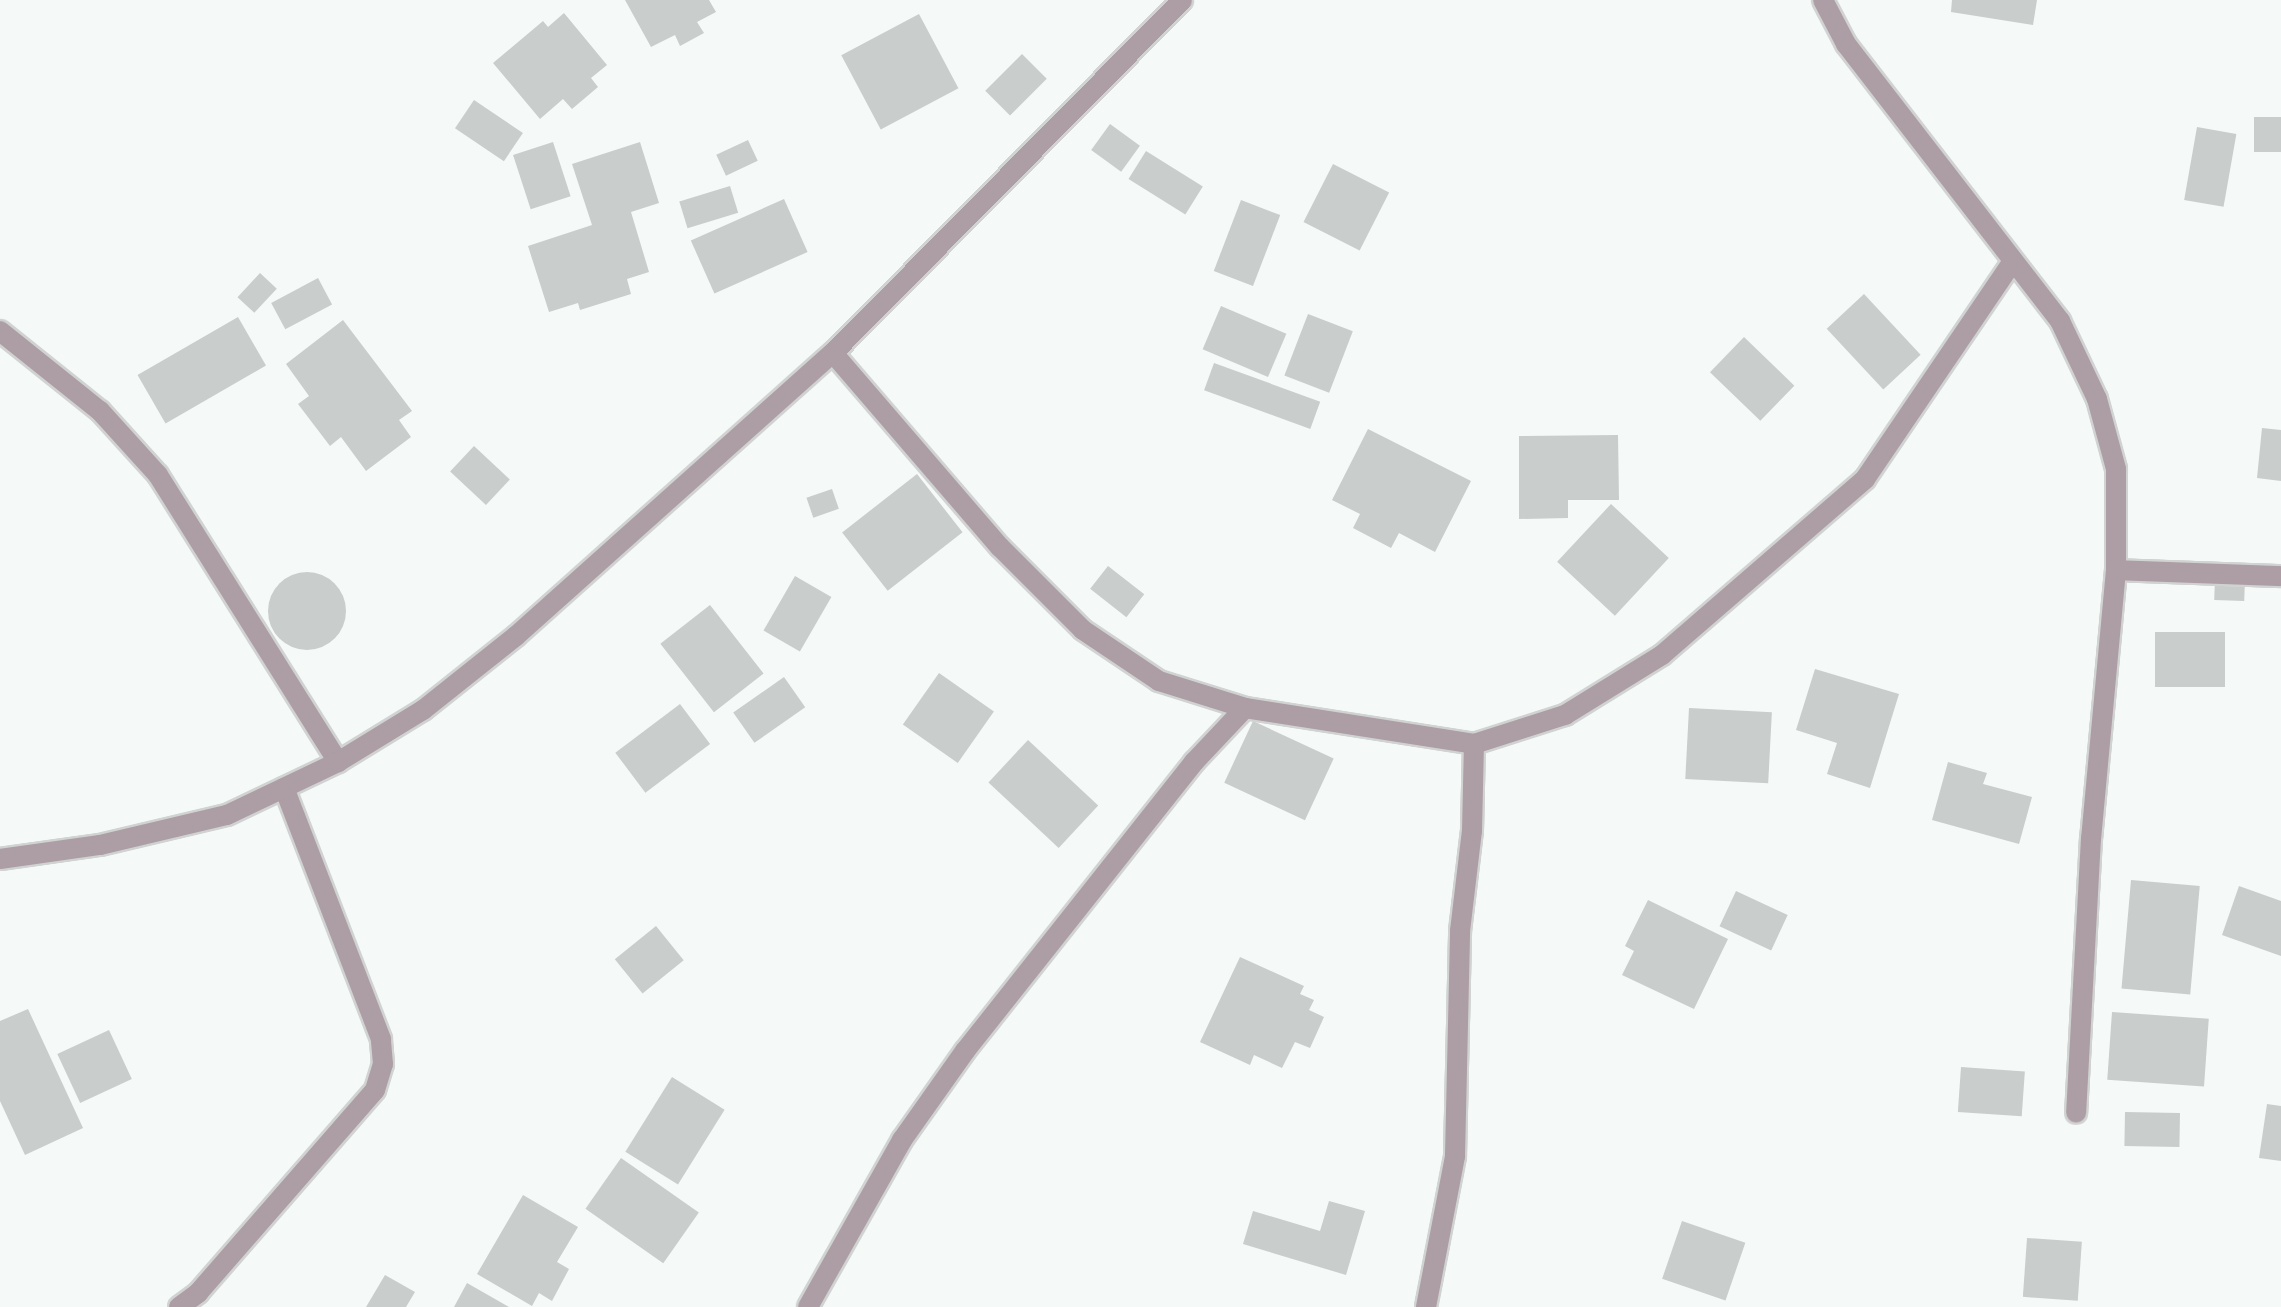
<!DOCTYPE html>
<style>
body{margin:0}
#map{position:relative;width:2281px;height:1307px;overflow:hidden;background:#f5f9f8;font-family:"Archivo Narrow",sans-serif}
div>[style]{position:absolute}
.building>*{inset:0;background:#c9cdcc;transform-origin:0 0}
.round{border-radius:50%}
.roads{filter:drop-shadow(2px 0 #d0d3d2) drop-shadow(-2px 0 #d0d3d2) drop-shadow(0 2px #d0d3d2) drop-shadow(0 -2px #d0d3d2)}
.minor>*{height:20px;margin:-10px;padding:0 10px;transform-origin:10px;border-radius:10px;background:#ad9da4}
.tertiary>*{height:20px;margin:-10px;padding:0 10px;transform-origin:10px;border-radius:10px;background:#ad9da4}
span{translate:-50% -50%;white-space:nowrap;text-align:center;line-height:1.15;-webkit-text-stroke:6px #fff;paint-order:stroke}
</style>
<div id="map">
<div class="building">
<i style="clip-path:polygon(625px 0,709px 0,716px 12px,697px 22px,704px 33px,680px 46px,675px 35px,651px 47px)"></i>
<i style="clip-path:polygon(1952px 0,2037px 0,2033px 25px,1951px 12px)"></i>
<i style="clip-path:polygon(564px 13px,607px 65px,591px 78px,598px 87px,572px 109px,563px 99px,540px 119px,493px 63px,543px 21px,548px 27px)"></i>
<i style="left:919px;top:14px;width:84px;height:88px;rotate:62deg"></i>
<i style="left:1022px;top:54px;width:35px;height:52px;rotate:45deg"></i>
<i style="left:474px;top:100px;width:59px;height:34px;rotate:34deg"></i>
<i style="left:2281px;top:117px;width:35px;height:27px;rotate:90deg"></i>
<i style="left:1110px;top:124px;width:37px;height:32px;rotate:36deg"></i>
<i style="left:2197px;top:127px;width:40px;height:74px;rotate:10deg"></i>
<i style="left:748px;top:140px;width:23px;height:35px;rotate:65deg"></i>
<i style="left:553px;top:142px;width:57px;height:42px;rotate:72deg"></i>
<i style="clip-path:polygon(640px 142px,659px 203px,631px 212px,649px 272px,627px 279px,631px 294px,580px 310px,578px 303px,549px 312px,528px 246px,592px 225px,572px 164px)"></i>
<i style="left:1146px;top:151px;width:67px;height:33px;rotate:32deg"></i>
<i style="left:1333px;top:164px;width:63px;height:65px;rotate:27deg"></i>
<i style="left:730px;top:186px;width:28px;height:53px;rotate:73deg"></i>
<i style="left:784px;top:199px;width:58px;height:102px;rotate:66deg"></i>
<i style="left:1241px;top:200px;width:42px;height:76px;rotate:21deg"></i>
<i style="left:260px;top:273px;width:23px;height:33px;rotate:43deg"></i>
<i style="left:318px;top:278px;width:30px;height:53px;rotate:62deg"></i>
<i style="left:1864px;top:294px;width:83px;height:51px;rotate:47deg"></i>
<i style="left:1221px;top:306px;width:71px;height:47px;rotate:23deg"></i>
<i style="left:1308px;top:314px;width:48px;height:66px;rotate:21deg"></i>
<i style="left:238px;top:317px;width:56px;height:116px;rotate:60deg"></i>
<i style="clip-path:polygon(343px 320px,412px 411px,399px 420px,411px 437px,366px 471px,341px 437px,330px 446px,298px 404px,309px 396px,286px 364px)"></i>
<i style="left:1744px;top:337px;width:70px;height:49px;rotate:44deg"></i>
<i style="left:1214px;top:363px;width:113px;height:29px;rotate:20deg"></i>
<i style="clip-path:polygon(2262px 428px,2281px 430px,2281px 481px,2257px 478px)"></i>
<i style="clip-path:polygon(1368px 429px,1471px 481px,1435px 552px,1399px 533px,1391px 548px,1353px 528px,1360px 514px,1332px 500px)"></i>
<i style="clip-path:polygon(1618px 435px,1619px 500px,1568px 500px,1568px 518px,1519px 519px,1519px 436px)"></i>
<i style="left:474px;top:446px;width:49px;height:35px;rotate:43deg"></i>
<i style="left:917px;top:474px;width:74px;height:95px;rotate:52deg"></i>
<i style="left:832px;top:489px;width:21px;height:27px;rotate:71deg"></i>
<i style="left:1611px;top:504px;width:79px;height:79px;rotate:43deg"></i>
<i style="left:1108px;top:566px;width:46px;height:29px;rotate:38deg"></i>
<i class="round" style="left:268px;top:572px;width:78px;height:78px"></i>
<i style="left:795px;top:576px;width:42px;height:63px;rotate:30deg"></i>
<i style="left:2215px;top:578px;width:30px;height:22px;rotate:2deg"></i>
<i style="left:710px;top:605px;width:87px;height:63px;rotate:52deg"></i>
<i style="left:2155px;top:632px;width:70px;height:55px"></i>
<i style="clip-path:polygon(1815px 669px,1899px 694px,1870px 788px,1827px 774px,1837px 743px,1796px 730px)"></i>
<i style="left:939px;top:673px;width:67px;height:63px;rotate:35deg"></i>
<i style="left:784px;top:677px;width:37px;height:62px;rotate:55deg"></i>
<i style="left:680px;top:704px;width:50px;height:81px;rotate:53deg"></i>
<i style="left:1689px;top:708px;width:83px;height:71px;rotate:3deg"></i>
<i style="left:1253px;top:721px;width:89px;height:68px;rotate:25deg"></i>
<i style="left:1028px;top:740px;width:96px;height:58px;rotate:43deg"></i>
<i style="clip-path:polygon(1948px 762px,1987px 773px,1983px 784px,2032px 797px,2019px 844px,1932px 820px)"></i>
<i style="left:2131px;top:880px;width:69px;height:109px;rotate:5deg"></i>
<i style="clip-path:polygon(2239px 886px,2281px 901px,2281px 956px,2222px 935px)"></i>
<i style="left:1736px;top:891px;width:57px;height:39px;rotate:25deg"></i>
<i style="clip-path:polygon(1648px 900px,1728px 939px,1694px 1009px,1622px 975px,1634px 951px,1625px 946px)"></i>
<i style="left:656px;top:926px;width:44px;height:53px;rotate:51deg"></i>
<i style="clip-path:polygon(1240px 957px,1304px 986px,1300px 994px,1314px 1000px,1309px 1010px,1324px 1017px,1310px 1048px,1295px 1042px,1282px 1068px,1254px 1055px,1250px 1065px,1200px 1042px)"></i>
<i style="clip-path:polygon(28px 1009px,83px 1128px,25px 1155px,0 1101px,0 1021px)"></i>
<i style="left:2112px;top:1012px;width:97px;height:68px;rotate:4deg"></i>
<i style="left:109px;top:1030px;width:54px;height:57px;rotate:65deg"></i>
<i style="left:1961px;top:1067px;width:64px;height:45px;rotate:4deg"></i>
<i style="left:672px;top:1077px;width:62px;height:88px;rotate:32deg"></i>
<i style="clip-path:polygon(2267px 1104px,2281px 1106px,2281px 1161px,2259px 1158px)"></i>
<i style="left:2125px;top:1112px;width:55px;height:34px;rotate:1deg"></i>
<i style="left:621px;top:1158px;width:95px;height:62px;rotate:35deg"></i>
<i style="clip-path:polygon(523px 1195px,578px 1227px,557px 1262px,569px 1269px,552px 1301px,539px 1293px,532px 1306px,477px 1274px)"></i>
<i style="clip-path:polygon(1329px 1201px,1365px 1211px,1346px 1275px,1243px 1244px,1253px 1211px,1320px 1231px)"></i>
<i style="left:1682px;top:1221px;width:67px;height:61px;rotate:19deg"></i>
<i style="left:2027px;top:1238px;width:55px;height:59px;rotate:4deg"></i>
<i style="clip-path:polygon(385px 1275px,415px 1292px,406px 1307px,366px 1307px)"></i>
<i style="clip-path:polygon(467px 1283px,509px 1307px,454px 1307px)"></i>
</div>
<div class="roads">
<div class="minor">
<i style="left:1823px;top:0;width:50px;rotate:62.4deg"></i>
<i style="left:1846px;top:44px;width:350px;rotate:52.3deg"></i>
<i style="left:2060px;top:321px;width:86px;rotate:64.6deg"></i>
<i style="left:2097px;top:399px;width:73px;rotate:74.8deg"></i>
<i style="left:2116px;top:469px;width:101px;rotate:90deg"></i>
<i style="left:2116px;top:570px;width:269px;rotate:95.3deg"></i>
<i style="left:2091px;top:838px;width:275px;rotate:93.1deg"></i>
<i style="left:0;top:331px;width:128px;rotate:38.7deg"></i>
<i style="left:100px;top:411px;width:86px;rotate:47.8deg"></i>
<i style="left:158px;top:475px;width:339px;rotate:57.9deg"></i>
<i style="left:833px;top:353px;width:256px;rotate:49.3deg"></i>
<i style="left:1000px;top:547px;width:117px;rotate:45deg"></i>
<i style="left:1083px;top:630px;width:92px;rotate:33.9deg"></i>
<i style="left:1159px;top:681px;width:90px;rotate:17.4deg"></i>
<i style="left:1245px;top:708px;width:232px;rotate:8.9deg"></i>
<i style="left:1474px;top:744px;width:96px;rotate:-17.7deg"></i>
<i style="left:1565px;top:715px;width:114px;rotate:-31.7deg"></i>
<i style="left:1662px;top:655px;width:269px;rotate:-40.9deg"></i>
<i style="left:1865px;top:479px;width:263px;rotate:-55.8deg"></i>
<i style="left:2116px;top:570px;width:165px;rotate:2.1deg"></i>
<i style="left:179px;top:1307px;width:24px;rotate:-36deg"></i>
<i style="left:198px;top:1293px;width:269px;rotate:-48.9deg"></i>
<i style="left:375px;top:1090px;width:27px;rotate:-73deg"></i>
<i style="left:383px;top:1064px;width:25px;rotate:-95deg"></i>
<i style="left:381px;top:1039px;width:269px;rotate:-111.1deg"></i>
<i style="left:808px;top:1307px;width:192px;rotate:-60.6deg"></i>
<i style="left:902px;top:1140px;width:109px;rotate:-54.7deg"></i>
<i style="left:965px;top:1051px;width:369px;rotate:-51.6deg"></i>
<i style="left:1194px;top:762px;width:74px;rotate:-46.6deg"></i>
<i style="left:1426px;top:1307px;width:154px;rotate:-79.1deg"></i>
<i style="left:1455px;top:1156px;width:225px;rotate:-88.7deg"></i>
<i style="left:1460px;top:931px;width:101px;rotate:-83.2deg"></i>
<i style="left:1472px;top:831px;width:87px;rotate:-88.7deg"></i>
</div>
<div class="tertiary">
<i style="left:0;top:859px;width:101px;rotate:-8deg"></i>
<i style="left:100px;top:845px;width:130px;rotate:-13.3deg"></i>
<i style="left:227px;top:815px;width:123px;rotate:-25.5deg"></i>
<i style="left:338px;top:762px;width:100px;rotate:-31.5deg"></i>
<i style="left:423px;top:710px;width:119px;rotate:-38.5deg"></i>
<i style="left:516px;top:636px;width:425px;rotate:-41.8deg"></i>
<i style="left:833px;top:353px;width:496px;rotate:-45.3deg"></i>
</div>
</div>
</div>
